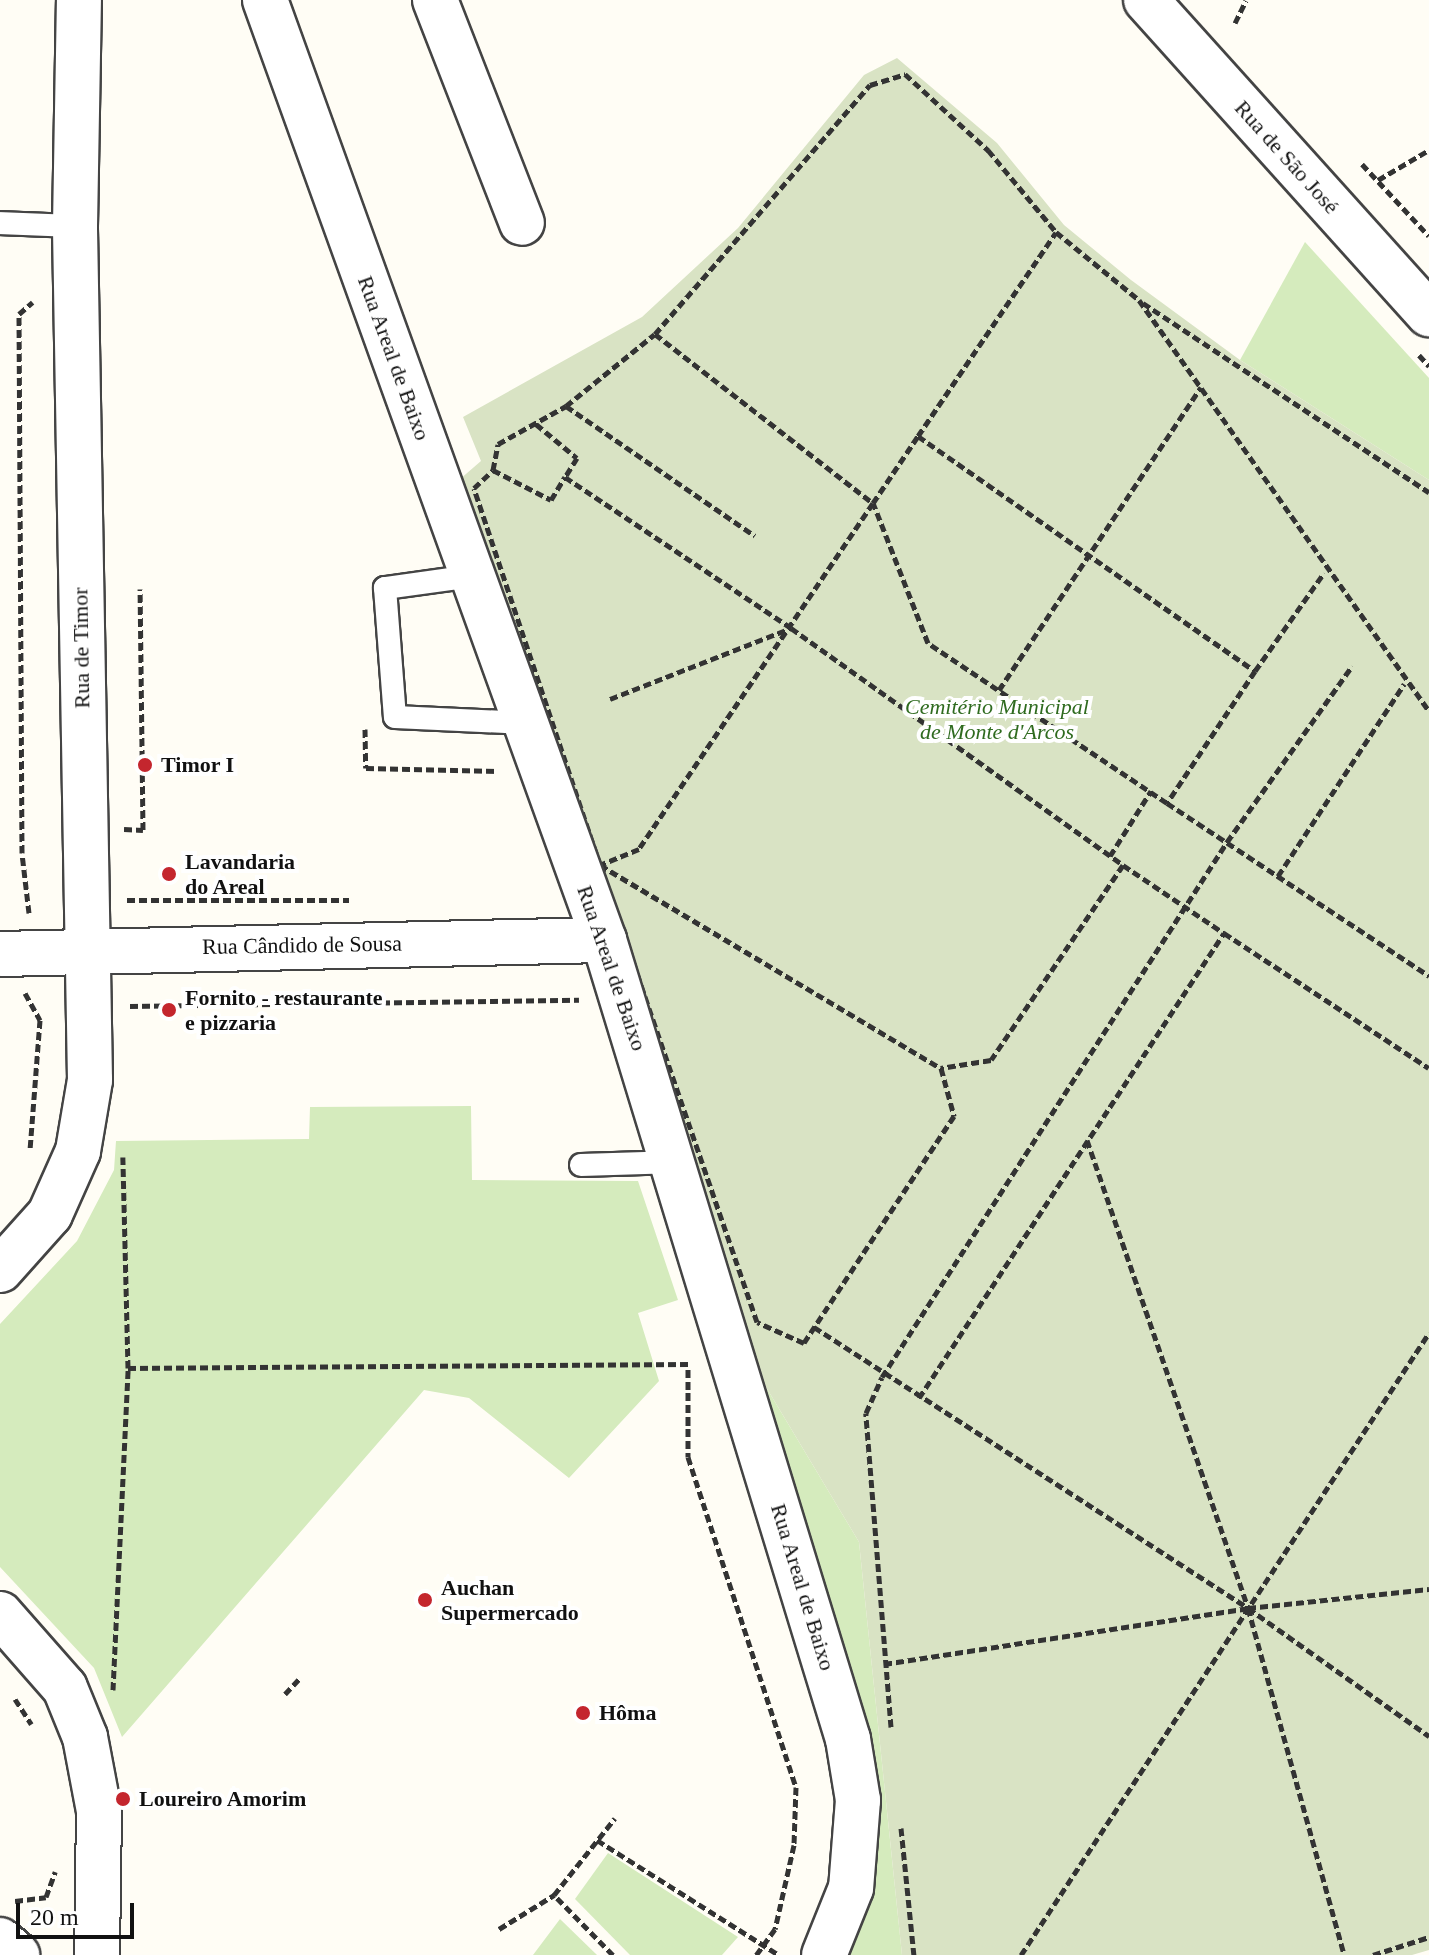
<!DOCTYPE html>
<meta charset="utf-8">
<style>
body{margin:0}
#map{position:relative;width:1429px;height:1955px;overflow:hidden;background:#fffdf5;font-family:"Times New Roman",serif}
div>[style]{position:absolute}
.green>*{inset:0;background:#d5ebbd}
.cemetery>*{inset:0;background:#d9e3c4}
.path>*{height:5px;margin-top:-2.5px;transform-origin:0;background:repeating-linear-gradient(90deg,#333 0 8px,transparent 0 12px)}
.roads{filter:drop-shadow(2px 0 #444) drop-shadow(-2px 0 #444) drop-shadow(0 2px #444) drop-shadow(0 -2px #444)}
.lane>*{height:22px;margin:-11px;padding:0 11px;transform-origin:11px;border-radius:11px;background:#fff}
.street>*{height:44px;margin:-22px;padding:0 22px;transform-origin:22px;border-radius:22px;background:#fff}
.dots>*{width:22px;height:22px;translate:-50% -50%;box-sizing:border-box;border:4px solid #fff;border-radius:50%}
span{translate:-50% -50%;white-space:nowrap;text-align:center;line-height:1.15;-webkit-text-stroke:8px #fff;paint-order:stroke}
.street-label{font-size:22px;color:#111}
.park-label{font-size:22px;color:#2f6b1f;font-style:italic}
.poi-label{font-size:22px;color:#111;font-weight:700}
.left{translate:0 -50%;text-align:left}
.scale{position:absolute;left:16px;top:1903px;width:118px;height:36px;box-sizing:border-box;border:4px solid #111;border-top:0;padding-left:10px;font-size:24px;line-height:28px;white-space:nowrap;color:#111;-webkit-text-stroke:6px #fff;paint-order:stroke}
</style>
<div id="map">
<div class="green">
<i style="clip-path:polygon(1305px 242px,1429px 378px,1429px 480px,1240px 360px)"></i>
<i style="clip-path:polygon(471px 1106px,472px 1180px,638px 1181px,678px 1300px,638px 1313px,659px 1381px,569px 1478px,469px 1398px,424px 1390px,122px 1737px,94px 1668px,0 1567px,0 1324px,77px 1241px,114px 1170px,116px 1141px,309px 1139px,310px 1107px)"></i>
<i style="clip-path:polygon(766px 1387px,859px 1542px,902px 1955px,843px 1955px,878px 1796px,872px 1743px)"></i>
<i style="clip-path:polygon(608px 1853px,738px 1937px,722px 1955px,630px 1955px,575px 1899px)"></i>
<i style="clip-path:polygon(560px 1919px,597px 1955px,533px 1955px)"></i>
</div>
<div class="cemetery">
<i style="clip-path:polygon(897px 58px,997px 143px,1064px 225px,1131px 280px,1240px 360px,1429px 480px,1429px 1950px,1412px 1955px,902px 1955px,859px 1542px,766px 1387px,459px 480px,481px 461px,463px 417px,642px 317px,738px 228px,864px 75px)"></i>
</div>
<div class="path">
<i style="left:1235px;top:23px;width:25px;rotate:-64deg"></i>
<i style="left:1362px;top:164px;width:98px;rotate:47.1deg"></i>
<i style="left:1378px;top:180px;width:59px;rotate:-30.5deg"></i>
<i style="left:1143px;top:303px;width:343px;rotate:33.5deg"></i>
<i style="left:655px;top:334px;width:276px;rotate:37.8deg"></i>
<i style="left:873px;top:503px;width:418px;rotate:124.1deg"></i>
<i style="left:639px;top:849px;width:42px;rotate:157.7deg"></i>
<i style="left:600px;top:865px;width:397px;rotate:-108.5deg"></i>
<i style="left:474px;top:488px;width:26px;rotate:-43deg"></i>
<i style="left:493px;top:470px;width:26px;rotate:-79deg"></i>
<i style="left:498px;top:444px;width:78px;rotate:-29.2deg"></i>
<i style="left:566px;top:406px;width:114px;rotate:-39deg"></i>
<i style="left:655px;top:334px;width:329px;rotate:-49.2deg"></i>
<i style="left:870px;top:85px;width:37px;rotate:-17deg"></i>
<i style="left:905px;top:74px;width:113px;rotate:42.5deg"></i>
<i style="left:988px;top:150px;width:107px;rotate:50.3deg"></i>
<i style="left:1056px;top:232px;width:107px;rotate:39.3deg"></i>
<i style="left:1139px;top:300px;width:503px;rotate:54.79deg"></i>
<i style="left:1419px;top:355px;width:15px;rotate:48deg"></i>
<i style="left:566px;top:406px;width:229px;rotate:34.5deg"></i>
<i style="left:536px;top:424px;width:53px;rotate:39.7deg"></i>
<i style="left:577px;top:458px;width:22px;rotate:122deg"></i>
<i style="left:918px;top:436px;width:411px;rotate:34.9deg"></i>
<i style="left:1255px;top:671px;width:159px;rotate:123.7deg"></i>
<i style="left:1167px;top:803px;width:288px;rotate:-146.2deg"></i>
<i style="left:928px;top:643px;width:150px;rotate:-111.4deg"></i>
<i style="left:873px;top:503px;width:81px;rotate:-56.1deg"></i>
<i style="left:918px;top:436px;width:246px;rotate:-55.9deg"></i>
<i style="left:493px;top:470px;width:65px;rotate:27.3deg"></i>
<i style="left:551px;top:500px;width:27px;rotate:-59deg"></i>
<i style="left:565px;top:477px;width:270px;rotate:33.7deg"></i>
<i style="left:1255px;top:671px;width:120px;rotate:-54.9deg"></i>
<i style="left:999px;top:690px;width:364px;rotate:-56.3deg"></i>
<i style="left:610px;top:699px;width:194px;rotate:-21.4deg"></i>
<i style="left:791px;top:628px;width:408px;rotate:35.5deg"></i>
<i style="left:1123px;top:865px;width:235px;rotate:124.1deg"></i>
<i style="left:991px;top:1060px;width:51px;rotate:170.9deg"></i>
<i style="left:365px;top:729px;width:39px;rotate:89deg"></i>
<i style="left:366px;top:768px;width:132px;rotate:1.3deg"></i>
<i style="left:1167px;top:803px;width:314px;rotate:33.4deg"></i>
<i style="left:124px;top:829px;width:19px;rotate:3deg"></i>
<i style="left:143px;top:830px;width:241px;rotate:-90.7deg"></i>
<i style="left:1110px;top:856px;width:77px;rotate:-57.8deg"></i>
<i style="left:600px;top:865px;width:397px;rotate:30.8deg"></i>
<i style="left:941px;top:1068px;width:50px;rotate:74.8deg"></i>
<i style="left:954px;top:1116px;width:272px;rotate:123.5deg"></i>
<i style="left:804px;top:1343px;width:51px;rotate:-155.9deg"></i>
<i style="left:757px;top:1322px;width:483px;rotate:-109deg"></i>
<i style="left:1123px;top:865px;width:122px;rotate:34deg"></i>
<i style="left:1278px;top:876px;width:230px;rotate:-56.7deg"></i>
<i style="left:127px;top:900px;width:222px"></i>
<i style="left:29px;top:913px;width:60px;rotate:-96.7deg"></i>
<i style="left:22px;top:853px;width:539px;rotate:-90.32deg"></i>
<i style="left:19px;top:314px;width:18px;rotate:-41deg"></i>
<i style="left:25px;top:993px;width:31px;rotate:61deg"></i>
<i style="left:40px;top:1020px;width:131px;rotate:94.4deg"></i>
<i style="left:130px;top:1006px;width:449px;rotate:-0.8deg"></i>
<i style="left:1087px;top:1140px;width:495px;rotate:71deg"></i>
<i style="left:1248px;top:1608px;width:360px;rotate:74.5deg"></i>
<i style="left:814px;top:1327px;width:517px;rotate:32.92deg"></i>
<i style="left:1248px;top:1608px;width:222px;rotate:35.3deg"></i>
<i style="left:128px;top:1368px;width:561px;rotate:-0.41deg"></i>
<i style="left:688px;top:1369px;width:88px;rotate:90deg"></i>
<i style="left:688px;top:1457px;width:347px;rotate:71.9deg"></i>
<i style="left:796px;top:1787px;width:58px;rotate:92deg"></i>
<i style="left:794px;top:1845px;width:86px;rotate:102.7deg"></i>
<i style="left:775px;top:1929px;width:32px;rotate:126deg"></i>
<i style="left:919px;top:1398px;width:556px;rotate:-56.74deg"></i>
<i style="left:1224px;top:933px;width:245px;rotate:33.4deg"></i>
<i style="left:884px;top:1664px;width:368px;rotate:-8.7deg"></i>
<i style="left:1248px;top:1608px;width:182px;rotate:-6deg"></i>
<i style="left:113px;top:1690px;width:322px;rotate:-87.3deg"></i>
<i style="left:128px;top:1368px;width:211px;rotate:-91.4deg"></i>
<i style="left:285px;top:1694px;width:23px;rotate:-47deg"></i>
<i style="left:15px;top:1699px;width:30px;rotate:57deg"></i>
<i style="left:891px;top:1727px;width:315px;rotate:-94.6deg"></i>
<i style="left:866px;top:1413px;width:39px;rotate:-66deg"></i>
<i style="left:882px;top:1377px;width:637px;rotate:-57.18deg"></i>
<i style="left:1227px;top:842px;width:216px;rotate:-54.6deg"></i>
<i style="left:901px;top:1828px;width:128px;rotate:84.2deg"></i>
<i style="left:597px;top:1840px;width:215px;rotate:32.3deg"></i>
<i style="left:15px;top:1901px;width:31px;rotate:-7deg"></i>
<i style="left:46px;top:1897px;width:27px;rotate:-70deg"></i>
<i style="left:499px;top:1929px;width:65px;rotate:-31.7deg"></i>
<i style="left:613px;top:1955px;width:84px;rotate:-134.5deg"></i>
<i style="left:554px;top:1895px;width:98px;rotate:-51.6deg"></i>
<i style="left:1021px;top:1955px;width:744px;rotate:-56.74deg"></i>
<i style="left:1373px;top:1955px;width:59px;rotate:-17.8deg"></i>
</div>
<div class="roads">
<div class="lane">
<i style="left:0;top:223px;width:75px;rotate:2.3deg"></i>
<i style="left:472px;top:576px;width:88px;rotate:172.1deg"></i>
<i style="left:385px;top:588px;width:129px;rotate:85.6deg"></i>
<i style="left:395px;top:717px;width:131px;rotate:2.6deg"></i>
<i style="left:581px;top:1165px;width:96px;rotate:-1.8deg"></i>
</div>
<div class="street">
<i style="left:265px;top:0;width:999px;rotate:70.17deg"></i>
<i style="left:604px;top:940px;width:835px;rotate:73.02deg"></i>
<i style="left:848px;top:1739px;width:62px;rotate:80.7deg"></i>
<i style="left:858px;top:1800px;width:88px;rotate:94.5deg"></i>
<i style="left:851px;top:1888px;width:72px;rotate:111.9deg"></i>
<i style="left:435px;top:0;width:239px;rotate:68.7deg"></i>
<i style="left:1146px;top:0;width:423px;rotate:48deg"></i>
<i style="left:0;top:954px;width:604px;rotate:-1.33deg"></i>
<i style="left:0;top:1270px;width:75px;rotate:-48.2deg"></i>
<i style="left:50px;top:1214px;width:69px;rotate:-66deg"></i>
<i style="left:78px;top:1151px;width:72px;rotate:-80.4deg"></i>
<i style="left:90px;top:1080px;width:854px;rotate:-91.01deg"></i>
<i style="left:75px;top:226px;width:226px;rotate:-89deg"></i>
<i style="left:0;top:1614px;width:98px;rotate:48.7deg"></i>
<i style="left:65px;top:1688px;width:53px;rotate:67.8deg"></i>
<i style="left:85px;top:1737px;width:75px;rotate:79.3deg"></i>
<i style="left:99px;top:1811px;width:144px;rotate:90.8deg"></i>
<i style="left:0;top:1940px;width:23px;rotate:41deg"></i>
</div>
</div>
<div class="dots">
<i style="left:145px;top:765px;background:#c4262e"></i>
<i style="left:169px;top:874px;background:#c4262e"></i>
<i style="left:169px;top:1010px;background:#c4262e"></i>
<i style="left:425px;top:1600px;background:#c4262e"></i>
<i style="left:583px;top:1713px;background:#c4262e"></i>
<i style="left:123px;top:1799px;background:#c4262e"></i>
</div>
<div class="street-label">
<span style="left:1287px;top:157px;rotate:48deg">Rua de São José</span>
<span style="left:394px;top:358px;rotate:70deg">Rua Areal de Baixo</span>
<span style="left:81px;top:648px;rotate:-91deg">Rua de Timor</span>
<span style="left:302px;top:945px;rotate:-1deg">Rua Cândido de Sousa</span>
<span style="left:612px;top:968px;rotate:71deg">Rua Areal de Baixo</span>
<span style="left:803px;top:1587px;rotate:73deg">Rua Areal de Baixo</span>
</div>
<div class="park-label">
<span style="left:997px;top:719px">Cemitério Municipal<br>de Monte d'Arcos</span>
</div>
<div class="poi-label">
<span class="left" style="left:161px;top:765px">Timor I</span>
<span class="left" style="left:185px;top:874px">Lavandaria<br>do Areal</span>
<span class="left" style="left:185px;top:1010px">Fornito - restaurante<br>e pizzaria</span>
<span class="left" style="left:441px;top:1600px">Auchan<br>Supermercado</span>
<span class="left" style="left:599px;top:1713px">Hôma</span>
<span class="left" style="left:139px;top:1799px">Loureiro Amorim</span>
</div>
<div class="scale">20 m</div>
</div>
